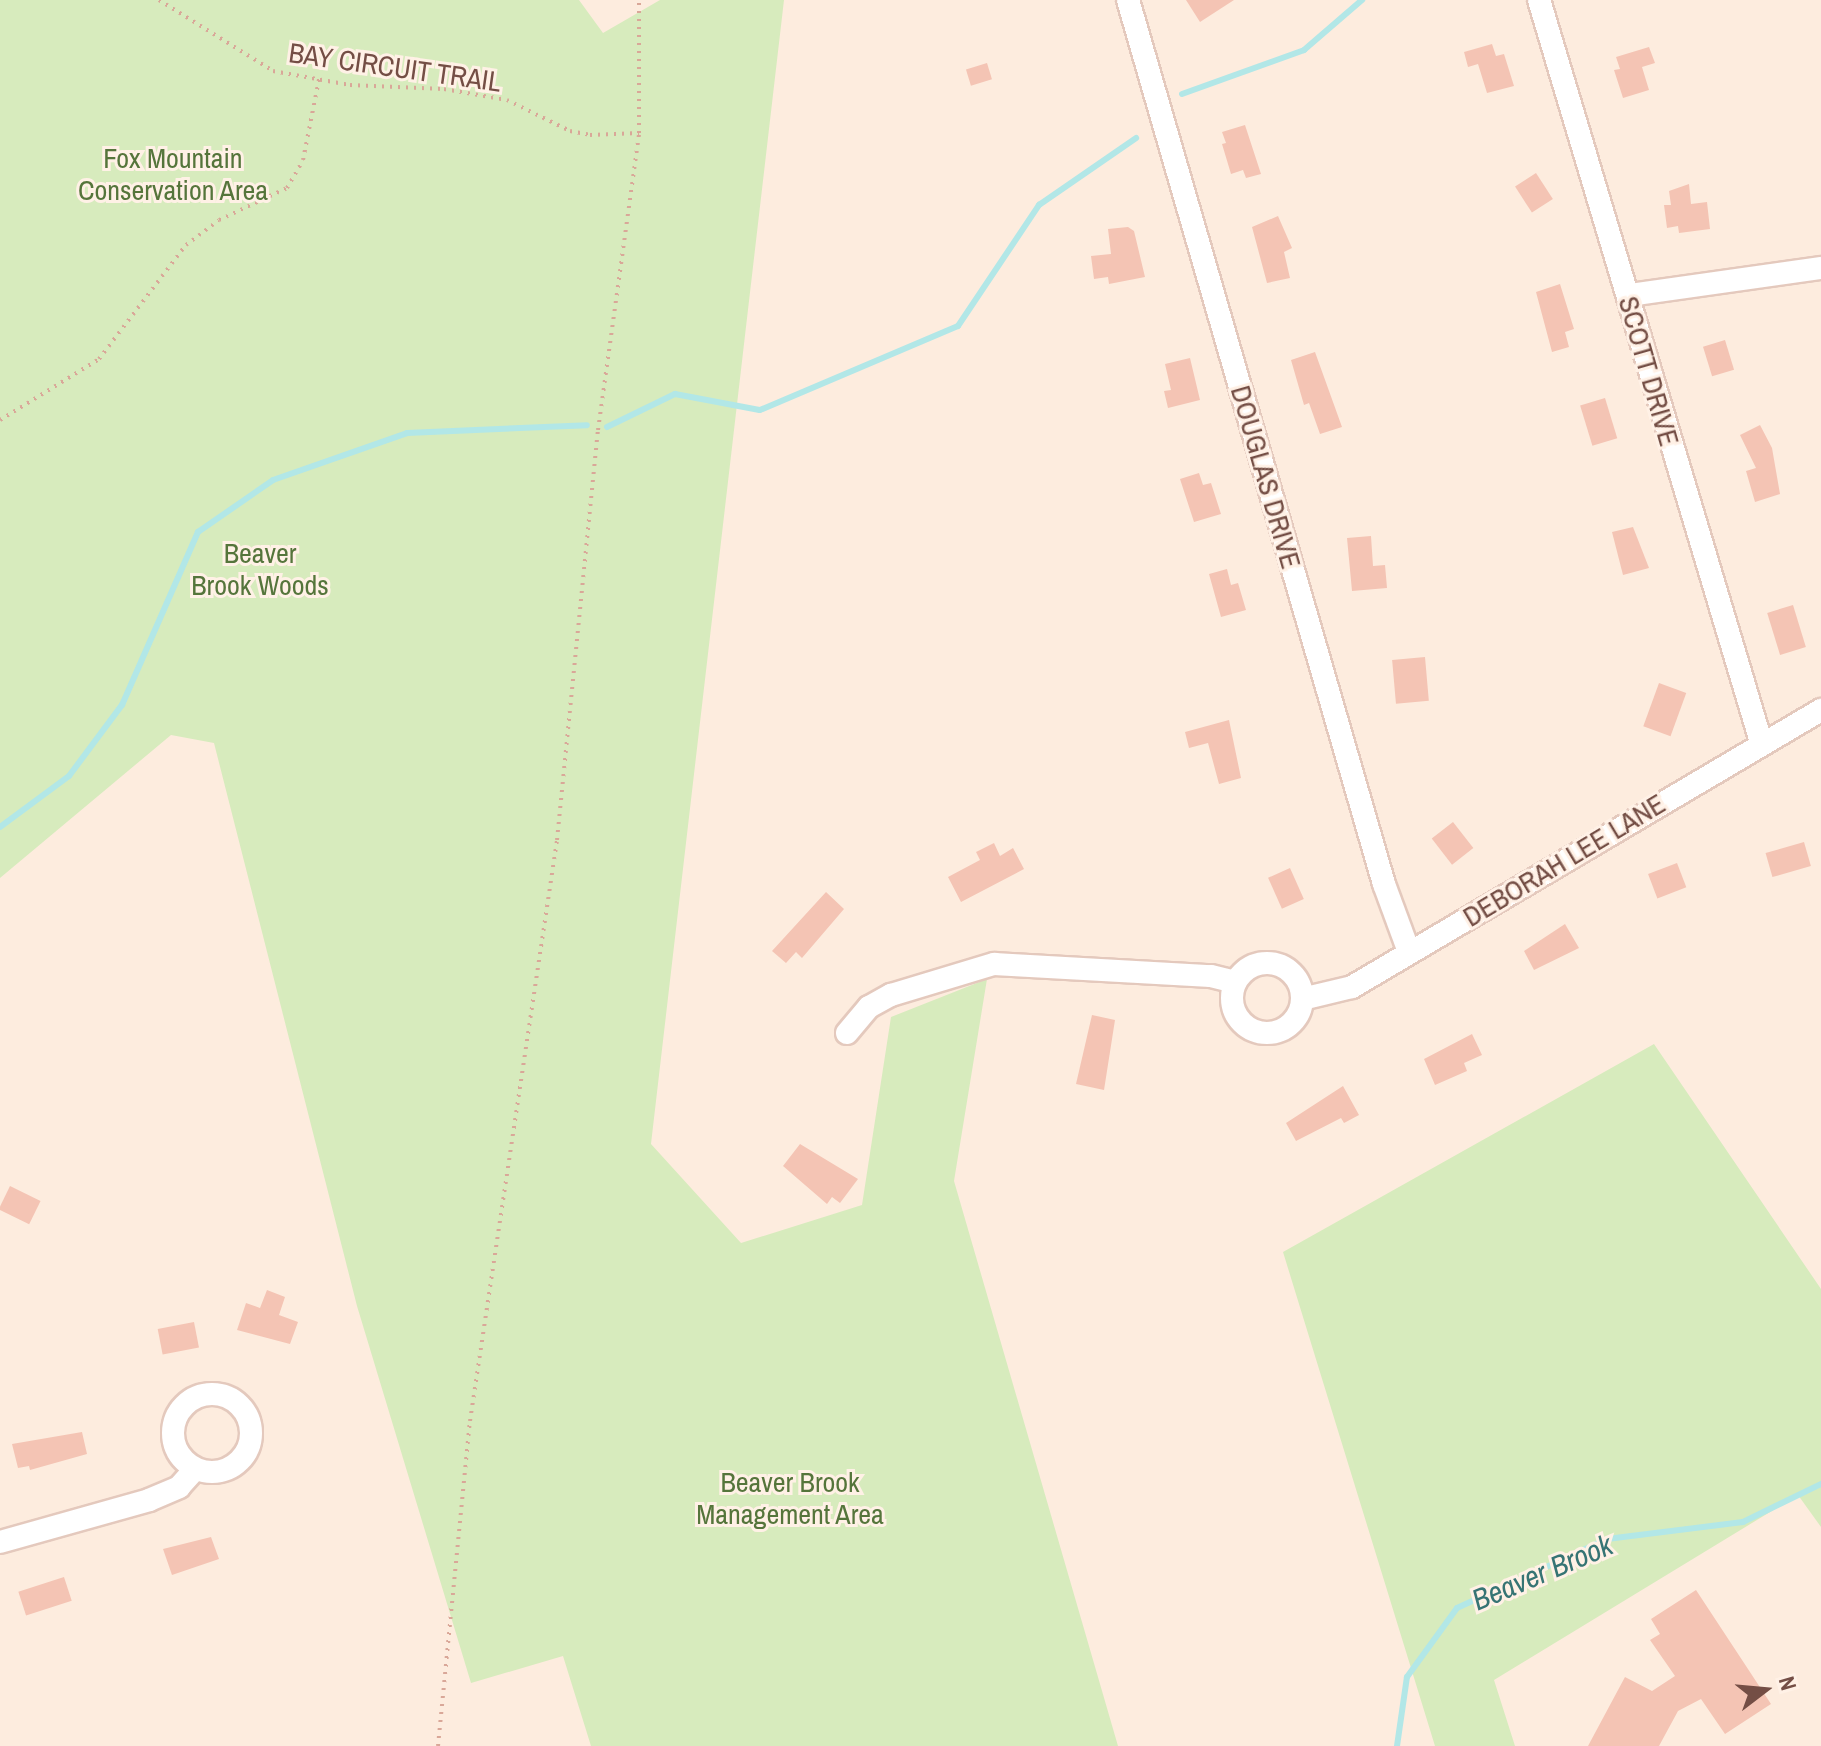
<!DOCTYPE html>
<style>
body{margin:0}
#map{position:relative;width:1821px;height:1746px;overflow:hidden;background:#fdecde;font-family:"Archivo Narrow",sans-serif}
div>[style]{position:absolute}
.green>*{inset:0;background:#d7ebbd}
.stream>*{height:6px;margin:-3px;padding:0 3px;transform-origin:3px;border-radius:3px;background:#b2e7e7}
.building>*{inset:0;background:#f4c4b4;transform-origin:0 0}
.path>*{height:4px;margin-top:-2px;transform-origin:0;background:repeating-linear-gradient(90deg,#d9a798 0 2px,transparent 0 8px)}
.roads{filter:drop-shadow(2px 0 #e4c9bd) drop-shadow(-2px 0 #e4c9bd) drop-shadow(0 2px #e4c9bd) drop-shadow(0 -2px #e4c9bd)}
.minor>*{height:22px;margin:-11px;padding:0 11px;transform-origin:11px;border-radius:11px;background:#fff}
.minor>.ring{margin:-11px;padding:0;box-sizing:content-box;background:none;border:22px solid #fff;border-radius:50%}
span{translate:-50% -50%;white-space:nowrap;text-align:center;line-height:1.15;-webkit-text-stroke:6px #fff1e6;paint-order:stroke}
.street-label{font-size:28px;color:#744e45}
.park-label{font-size:28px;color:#55753b}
.water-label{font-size:30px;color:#367474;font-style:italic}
.north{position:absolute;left:1725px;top:1650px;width:80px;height:80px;-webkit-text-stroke:6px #fff1e6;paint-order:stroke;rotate:74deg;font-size:22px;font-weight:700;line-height:32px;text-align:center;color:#744e45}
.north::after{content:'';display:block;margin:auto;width:28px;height:36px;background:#744e45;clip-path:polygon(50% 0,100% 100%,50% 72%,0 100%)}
</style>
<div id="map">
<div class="green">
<i style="clip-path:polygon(0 0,579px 0,603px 33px,660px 0,784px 0,651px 1144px,741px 1243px,862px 1205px,891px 1017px,987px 979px,954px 1181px,1118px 1746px,591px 1746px,563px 1656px,471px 1683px,357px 1306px,214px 743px,171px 735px,0 878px)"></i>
<i style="clip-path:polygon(1654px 1044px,1821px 1289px,1821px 1527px,1798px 1495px,1494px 1680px,1515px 1746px,1435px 1746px,1283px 1252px)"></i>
</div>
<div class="stream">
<i style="left:1182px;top:94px;width:130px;rotate:-19.8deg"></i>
<i style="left:1304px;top:50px;width:77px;rotate:-40.8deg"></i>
<i style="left:607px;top:427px;width:76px;rotate:-25.9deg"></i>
<i style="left:675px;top:394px;width:86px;rotate:10.7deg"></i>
<i style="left:760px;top:410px;width:215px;rotate:-23deg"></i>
<i style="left:958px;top:326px;width:146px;rotate:-56.2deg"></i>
<i style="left:1039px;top:205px;width:118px;rotate:-34.6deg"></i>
<i style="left:0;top:827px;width:86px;rotate:-36.5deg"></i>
<i style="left:69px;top:776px;width:89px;rotate:-53.3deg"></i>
<i style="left:122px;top:705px;width:189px;rotate:-66.3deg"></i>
<i style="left:198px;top:532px;width:91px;rotate:-34.7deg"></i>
<i style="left:273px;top:480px;width:142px;rotate:-19.3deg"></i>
<i style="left:407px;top:433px;width:180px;rotate:-2.5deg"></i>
<i style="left:1397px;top:1746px;width:70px;rotate:-81.8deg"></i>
<i style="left:1407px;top:1677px;width:85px;rotate:-54.1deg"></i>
<i style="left:1457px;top:1608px;width:165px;rotate:-24.7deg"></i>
<i style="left:1607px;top:1539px;width:137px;rotate:-7.1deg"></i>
<i style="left:1743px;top:1522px;width:87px;rotate:-26deg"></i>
</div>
<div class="building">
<i style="clip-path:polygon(1186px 0,1234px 0,1200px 22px)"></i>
<i style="clip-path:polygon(1492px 44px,1496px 56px,1504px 54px,1514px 86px,1487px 93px,1478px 64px,1468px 67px,1464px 52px)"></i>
<i style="clip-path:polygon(1649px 47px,1655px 63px,1642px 67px,1649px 90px,1623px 98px,1614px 70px,1620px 69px,1616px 57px)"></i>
<i style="left:987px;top:63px;width:17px;height:22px;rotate:73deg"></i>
<i style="clip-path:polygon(1245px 125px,1261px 174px,1246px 178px,1243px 170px,1231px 174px,1222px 144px,1226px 143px,1222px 132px)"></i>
<i style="left:1536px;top:173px;width:31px;height:25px;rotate:57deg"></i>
<i style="clip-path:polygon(1689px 184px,1691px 204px,1707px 202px,1710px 229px,1679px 233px,1678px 226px,1667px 228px,1664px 205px,1671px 205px,1669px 191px)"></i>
<i style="clip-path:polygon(1278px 216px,1292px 248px,1284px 252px,1290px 278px,1267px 283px,1252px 227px)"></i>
<i style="clip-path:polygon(1128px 227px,1134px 231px,1145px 277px,1109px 284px,1108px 277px,1094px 279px,1091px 256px,1111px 254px,1108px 229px)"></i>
<i style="clip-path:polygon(1560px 284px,1574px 329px,1565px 332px,1569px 347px,1552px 352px,1536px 292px)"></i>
<i style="left:1725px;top:340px;width:31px;height:23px;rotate:73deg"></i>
<i style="clip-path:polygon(1315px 352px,1342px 427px,1320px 434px,1309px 403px,1304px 405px,1291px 360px)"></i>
<i style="clip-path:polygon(1190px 358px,1200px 400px,1168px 408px,1164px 391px,1171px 390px,1165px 364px)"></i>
<i style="left:1605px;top:398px;width:42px;height:26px;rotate:73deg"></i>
<i style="clip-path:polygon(1760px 425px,1772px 448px,1780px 494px,1755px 502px,1746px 471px,1756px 468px,1740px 435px)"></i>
<i style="clip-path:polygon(1199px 473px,1203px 485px,1211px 483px,1221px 514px,1194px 522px,1180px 479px)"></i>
<i style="clip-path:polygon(1633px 527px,1649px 568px,1623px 575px,1612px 532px)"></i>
<i style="clip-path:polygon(1371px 536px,1373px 566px,1385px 565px,1387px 588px,1352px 591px,1347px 538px)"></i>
<i style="clip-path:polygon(1227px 569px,1231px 585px,1238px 583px,1246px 610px,1221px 617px,1209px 574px)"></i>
<i style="left:1793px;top:605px;width:44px;height:27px;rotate:73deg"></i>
<i style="left:1425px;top:657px;width:44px;height:33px;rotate:85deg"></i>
<i style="left:1659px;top:683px;width:29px;height:46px;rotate:20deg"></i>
<i style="clip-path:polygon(1229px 720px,1241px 778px,1219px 784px,1208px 743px,1189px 748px,1185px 732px)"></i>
<i style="left:1453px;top:822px;width:33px;height:27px;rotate:52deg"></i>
<i style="left:1804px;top:842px;width:25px;height:40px;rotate:74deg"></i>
<i style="clip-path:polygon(994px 843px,1000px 856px,1013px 848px,1024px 869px,961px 902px,948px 877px,980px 860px,976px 852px)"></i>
<i style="left:1677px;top:863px;width:26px;height:31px;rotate:69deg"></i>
<i style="left:1290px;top:868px;width:34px;height:24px;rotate:66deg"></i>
<i style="clip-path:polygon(826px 892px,844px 909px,802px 958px,796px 952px,786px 963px,772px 951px)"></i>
<i style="clip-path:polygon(1565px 924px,1579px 948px,1534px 970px,1524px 951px)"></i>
<i style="clip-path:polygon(1092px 1015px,1115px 1020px,1104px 1090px,1076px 1084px)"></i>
<i style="clip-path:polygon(1472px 1034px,1482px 1055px,1464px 1063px,1467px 1071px,1435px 1085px,1424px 1059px)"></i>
<i style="clip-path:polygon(1343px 1086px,1359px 1115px,1344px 1123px,1341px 1118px,1296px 1141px,1286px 1123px)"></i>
<i style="clip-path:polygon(800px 1144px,858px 1179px,840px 1203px,832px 1197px,827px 1204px,783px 1166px)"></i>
<i style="left:10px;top:1186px;width:34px;height:26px;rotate:26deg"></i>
<i style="clip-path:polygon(267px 1290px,285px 1297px,279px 1315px,298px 1322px,290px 1344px,237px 1330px,246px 1303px,260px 1308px)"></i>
<i style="left:194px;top:1322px;width:26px;height:37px;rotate:79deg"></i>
<i style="clip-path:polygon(82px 1432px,87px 1454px,30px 1470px,29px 1466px,18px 1468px,12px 1444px)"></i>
<i style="clip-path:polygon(211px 1537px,219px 1559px,172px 1575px,163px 1549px)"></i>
<i style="left:64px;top:1577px;width:25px;height:48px;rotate:72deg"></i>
<i style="clip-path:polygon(1696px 1590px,1771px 1704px,1725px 1734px,1701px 1699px,1678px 1711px,1659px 1746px,1588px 1746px,1625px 1677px,1652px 1691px,1675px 1676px,1650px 1640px,1660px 1634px,1651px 1619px)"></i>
</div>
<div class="path">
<i style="left:159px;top:0;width:134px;rotate:31.9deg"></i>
<i style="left:273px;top:71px;width:78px;rotate:10.3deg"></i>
<i style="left:350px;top:85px;width:94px;rotate:2.4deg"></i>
<i style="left:444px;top:89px;width:64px;rotate:9.9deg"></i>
<i style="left:507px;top:100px;width:70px;rotate:26.2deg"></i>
<i style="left:570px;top:131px;width:20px;rotate:11deg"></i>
<i style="left:590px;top:135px;width:49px;rotate:-2.3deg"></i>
<i style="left:0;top:420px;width:116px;rotate:-31.6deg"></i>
<i style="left:99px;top:359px;width:143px;rotate:-52.7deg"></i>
<i style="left:186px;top:245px;width:41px;rotate:-37.1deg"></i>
<i style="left:219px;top:220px;width:75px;rotate:-25.2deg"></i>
<i style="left:287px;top:188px;width:32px;rotate:-60deg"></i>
<i style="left:303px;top:160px;width:83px;rotate:-78.8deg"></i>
<i style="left:438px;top:1746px;width:327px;rotate:-84.4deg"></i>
<i style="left:470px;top:1421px;width:587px;rotate:-81.48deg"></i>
<i style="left:557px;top:840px;width:412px;rotate:-84.3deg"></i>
<i style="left:598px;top:430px;width:300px;rotate:-82.1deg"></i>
<i style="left:639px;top:133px;width:133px;rotate:-90deg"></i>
</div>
<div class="roads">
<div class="minor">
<i style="left:1128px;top:0;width:920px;rotate:73.85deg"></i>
<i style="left:1384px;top:884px;width:72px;rotate:69.8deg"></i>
<i style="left:1539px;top:0;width:774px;rotate:73.34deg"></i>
<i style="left:1629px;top:295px;width:194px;rotate:-8deg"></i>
<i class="ring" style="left:1232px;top:963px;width:48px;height:48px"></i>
<i style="left:1302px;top:999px;width:51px;rotate:-13.5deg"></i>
<i style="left:1352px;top:987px;width:545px;rotate:-30.57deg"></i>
<i style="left:847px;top:1033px;width:34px;rotate:-50deg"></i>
<i style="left:869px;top:1007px;width:25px;rotate:-29deg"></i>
<i style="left:891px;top:995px;width:108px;rotate:-16.8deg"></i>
<i style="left:994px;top:964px;width:217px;rotate:3.2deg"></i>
<i style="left:1211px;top:976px;width:25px;rotate:14deg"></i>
<i class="ring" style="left:173px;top:1394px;width:56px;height:56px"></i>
<i style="left:0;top:1542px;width:155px;rotate:-15.7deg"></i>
<i style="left:149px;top:1500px;width:33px;rotate:-23deg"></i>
<i style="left:179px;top:1487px;width:24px;rotate:-48deg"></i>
</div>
</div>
<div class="street-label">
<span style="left:395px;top:67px;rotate:8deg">BAY CIRCUIT TRAIL</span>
<span style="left:1649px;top:371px;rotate:74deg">SCOTT DRIVE</span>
<span style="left:1266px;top:477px;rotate:74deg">DOUGLAS DRIVE</span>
<span style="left:1564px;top:860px;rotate:-31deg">DEBORAH LEE LANE</span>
</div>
<div class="park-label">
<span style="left:173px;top:174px">Fox Mountain<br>Conservation Area</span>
<span style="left:260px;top:569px">Beaver<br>Brook Woods</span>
<span style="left:790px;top:1498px">Beaver Brook<br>Management Area</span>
</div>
<div class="water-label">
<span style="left:1542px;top:1572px;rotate:-23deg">Beaver Brook</span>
</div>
<div class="north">N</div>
</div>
